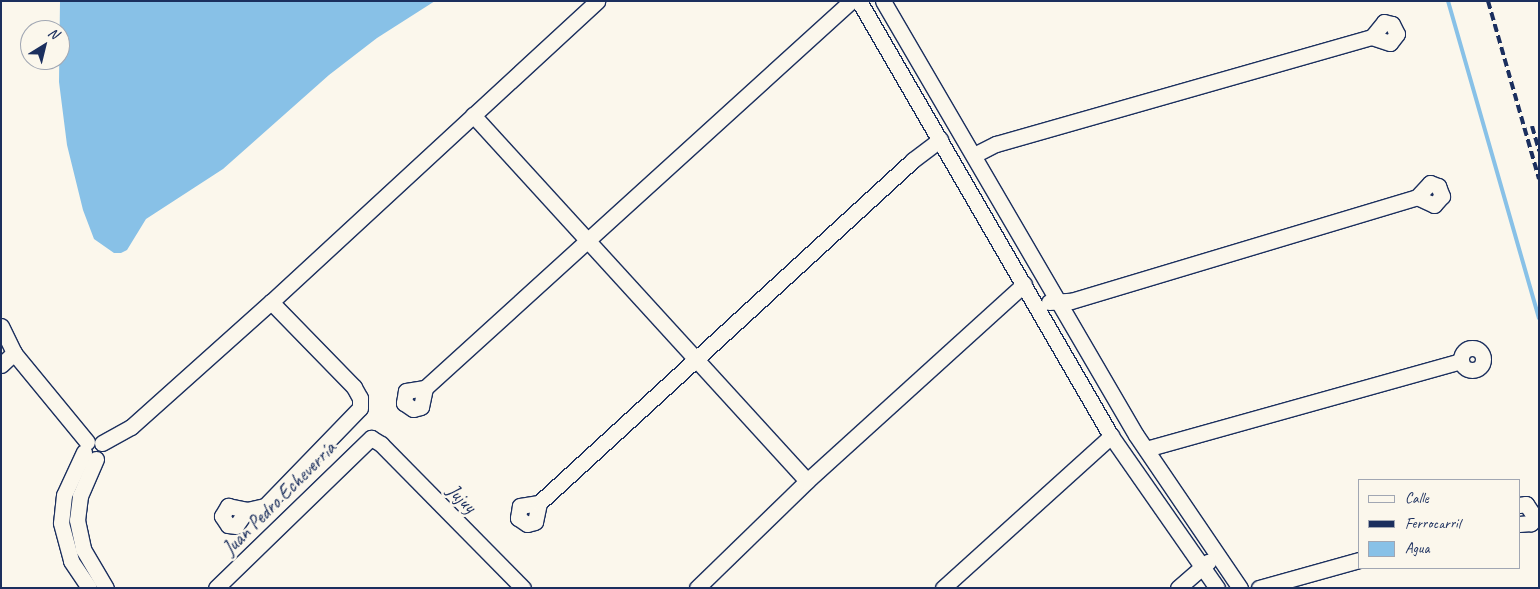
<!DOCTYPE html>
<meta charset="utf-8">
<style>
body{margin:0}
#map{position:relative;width:1540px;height:589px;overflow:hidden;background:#fbf7ec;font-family:Caveat,sans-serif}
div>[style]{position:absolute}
.water>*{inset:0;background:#88c1e7}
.stream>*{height:4px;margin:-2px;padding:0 2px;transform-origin:2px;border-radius:2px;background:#88c1e7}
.roads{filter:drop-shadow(1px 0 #1b2f5e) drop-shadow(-1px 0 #1b2f5e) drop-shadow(0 1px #1b2f5e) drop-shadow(0 -1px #1b2f5e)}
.minor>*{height:15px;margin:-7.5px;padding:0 7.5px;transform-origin:7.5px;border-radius:7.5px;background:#fbf7ec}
.minor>.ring{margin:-7.5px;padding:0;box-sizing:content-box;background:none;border:15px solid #fbf7ec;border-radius:50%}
.rail>*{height:4px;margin-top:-2px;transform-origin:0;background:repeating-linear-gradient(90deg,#1b2f5e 0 8px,transparent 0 12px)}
span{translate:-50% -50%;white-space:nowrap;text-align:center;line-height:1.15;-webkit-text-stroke:5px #fbf7ec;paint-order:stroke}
.street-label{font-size:20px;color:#1b2f5e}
.frame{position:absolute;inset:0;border:2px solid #1b2f5e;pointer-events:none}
.legend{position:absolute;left:1358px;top:479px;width:162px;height:90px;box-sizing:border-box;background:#fbf7ec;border:1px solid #a1a7b3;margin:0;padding:6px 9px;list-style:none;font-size:15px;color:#1b2f5e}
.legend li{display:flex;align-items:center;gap:10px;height:25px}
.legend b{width:25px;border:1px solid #a1a7b3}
.north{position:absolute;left:20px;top:20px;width:50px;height:50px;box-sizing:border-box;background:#fbf7ec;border:1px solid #a1a7b3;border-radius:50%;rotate:36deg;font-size:14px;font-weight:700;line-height:20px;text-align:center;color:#1b2f5e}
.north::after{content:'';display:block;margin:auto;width:18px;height:22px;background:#1b2f5e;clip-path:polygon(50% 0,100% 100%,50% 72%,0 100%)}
</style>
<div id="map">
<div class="water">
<i style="clip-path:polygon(60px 1px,435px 1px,377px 38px,329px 75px,223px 169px,146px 219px,127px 250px,121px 253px,114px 253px,94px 239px,83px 210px,67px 145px,59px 82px)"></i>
</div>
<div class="stream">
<i style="left:1448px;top:1px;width:330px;rotate:74deg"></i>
</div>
<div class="roads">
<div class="minor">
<i style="left:859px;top:1px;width:503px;rotate:59.92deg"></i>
<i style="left:1111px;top:436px;width:185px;rotate:55.1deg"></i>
<i style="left:883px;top:1px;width:502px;rotate:59.76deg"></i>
<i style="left:1136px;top:435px;width:185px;rotate:55.8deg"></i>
<i style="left:473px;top:115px;width:495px;rotate:47.6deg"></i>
<i style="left:974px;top:155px;width:25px;rotate:-27deg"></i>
<i style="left:996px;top:144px;width:391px;rotate:-15.9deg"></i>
<i style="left:1372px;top:37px;width:19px;rotate:-51deg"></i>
<i style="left:1384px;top:22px;width:8px;rotate:14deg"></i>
<i style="left:1392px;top:24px;width:11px;rotate:63deg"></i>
<i style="left:1397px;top:34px;width:11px;rotate:128deg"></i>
<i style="left:1390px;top:43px;width:19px;rotate:-162deg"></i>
<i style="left:1049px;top:302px;width:22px;rotate:-3deg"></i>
<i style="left:1071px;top:301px;width:361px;rotate:-16.7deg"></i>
<i style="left:1417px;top:197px;width:19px;rotate:-47deg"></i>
<i style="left:1430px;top:183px;width:9px;rotate:21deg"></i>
<i style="left:1438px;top:186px;width:11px;rotate:68deg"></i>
<i style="left:1442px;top:196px;width:12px;rotate:132deg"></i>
<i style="left:1434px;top:205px;width:19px;rotate:-155deg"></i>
<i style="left:1px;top:326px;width:30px;rotate:64deg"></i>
<i style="left:14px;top:353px;width:115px;rotate:50.6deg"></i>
<i class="ring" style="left:1461px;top:348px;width:7px;height:7px"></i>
<i style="left:1px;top:365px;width:18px;rotate:-43deg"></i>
<i style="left:425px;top:388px;width:19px;rotate:102deg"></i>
<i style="left:421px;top:407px;width:8px;rotate:166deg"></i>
<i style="left:413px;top:409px;width:11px;rotate:-146deg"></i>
<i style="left:404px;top:403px;width:12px;rotate:-81deg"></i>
<i style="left:406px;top:391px;width:19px;rotate:-9deg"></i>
<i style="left:425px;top:388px;width:576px;rotate:-42.25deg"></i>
<i style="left:102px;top:443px;width:33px;rotate:-29deg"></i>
<i style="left:131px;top:427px;width:188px;rotate:-41.8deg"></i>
<i style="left:271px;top:302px;width:444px;rotate:-42.7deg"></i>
<i style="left:1146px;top:449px;width:327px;rotate:-15.6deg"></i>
<i style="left:84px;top:452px;width:47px;rotate:114.9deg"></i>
<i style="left:64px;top:495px;width:28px;rotate:96deg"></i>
<i style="left:61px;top:523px;width:39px;rotate:75deg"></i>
<i style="left:71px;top:561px;width:32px;rotate:56deg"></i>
<i style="left:96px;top:459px;width:40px;rotate:113.4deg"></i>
<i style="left:80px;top:496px;width:24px;rotate:97deg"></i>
<i style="left:77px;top:520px;width:30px;rotate:78deg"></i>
<i style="left:83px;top:549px;width:45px;rotate:59.5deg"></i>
<i style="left:539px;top:503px;width:19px;rotate:102deg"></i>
<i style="left:535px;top:522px;width:8px;rotate:166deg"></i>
<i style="left:527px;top:524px;width:11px;rotate:-146deg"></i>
<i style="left:518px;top:518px;width:12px;rotate:-81deg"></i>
<i style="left:520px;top:506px;width:19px;rotate:-9deg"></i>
<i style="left:539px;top:503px;width:507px;rotate:-42.52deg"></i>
<i style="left:913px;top:160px;width:34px;rotate:-37deg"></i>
<i style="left:1519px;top:505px;width:7px;rotate:-8deg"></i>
<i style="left:1526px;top:504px;width:14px;rotate:56deg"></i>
<i style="left:1534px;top:516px;width:8px;rotate:113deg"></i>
<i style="left:1531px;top:523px;width:12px;rotate:175deg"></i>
<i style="left:247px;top:510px;width:19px;rotate:125deg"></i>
<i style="left:236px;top:526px;width:8px;rotate:-173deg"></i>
<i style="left:228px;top:525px;width:11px;rotate:-124deg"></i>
<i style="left:222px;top:516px;width:12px;rotate:-59deg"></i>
<i style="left:228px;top:506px;width:19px;rotate:12deg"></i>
<i style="left:247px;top:510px;width:18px;rotate:-13deg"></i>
<i style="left:265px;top:506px;width:136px;rotate:-45.9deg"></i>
<i style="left:360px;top:408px;width:10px;rotate:-90deg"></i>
<i style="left:360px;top:398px;width:13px;rotate:-119deg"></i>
<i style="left:354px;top:387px;width:119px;rotate:-134.3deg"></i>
<i style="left:216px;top:588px;width:216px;rotate:-44.1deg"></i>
<i style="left:371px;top:438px;width:12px;rotate:31deg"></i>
<i style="left:381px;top:444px;width:202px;rotate:45.4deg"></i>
<i style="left:697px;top:588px;width:153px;rotate:-44.2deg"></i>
<i style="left:807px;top:481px;width:293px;rotate:-42.2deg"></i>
<i style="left:943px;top:588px;width:227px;rotate:-42.1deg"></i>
<i style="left:1178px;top:588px;width:40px;rotate:-41deg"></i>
<i style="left:1259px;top:588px;width:104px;rotate:-15.6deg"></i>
</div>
</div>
<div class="rail">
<i style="left:1488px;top:1px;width:185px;rotate:74deg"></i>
<i style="left:1532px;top:126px;width:26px;rotate:74deg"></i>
</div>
<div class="street-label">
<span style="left:279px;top:498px;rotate:-45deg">Juan Pedro Echeverría</span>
<span style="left:462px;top:498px;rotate:45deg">Jujuy</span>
</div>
<div class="frame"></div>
<ul class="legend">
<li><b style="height:6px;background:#fbf7ec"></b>Calle</li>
<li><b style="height:6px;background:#1b2f5e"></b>Ferrocarril</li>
<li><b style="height:14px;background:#88c1e7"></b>Agua</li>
</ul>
<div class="north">N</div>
</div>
